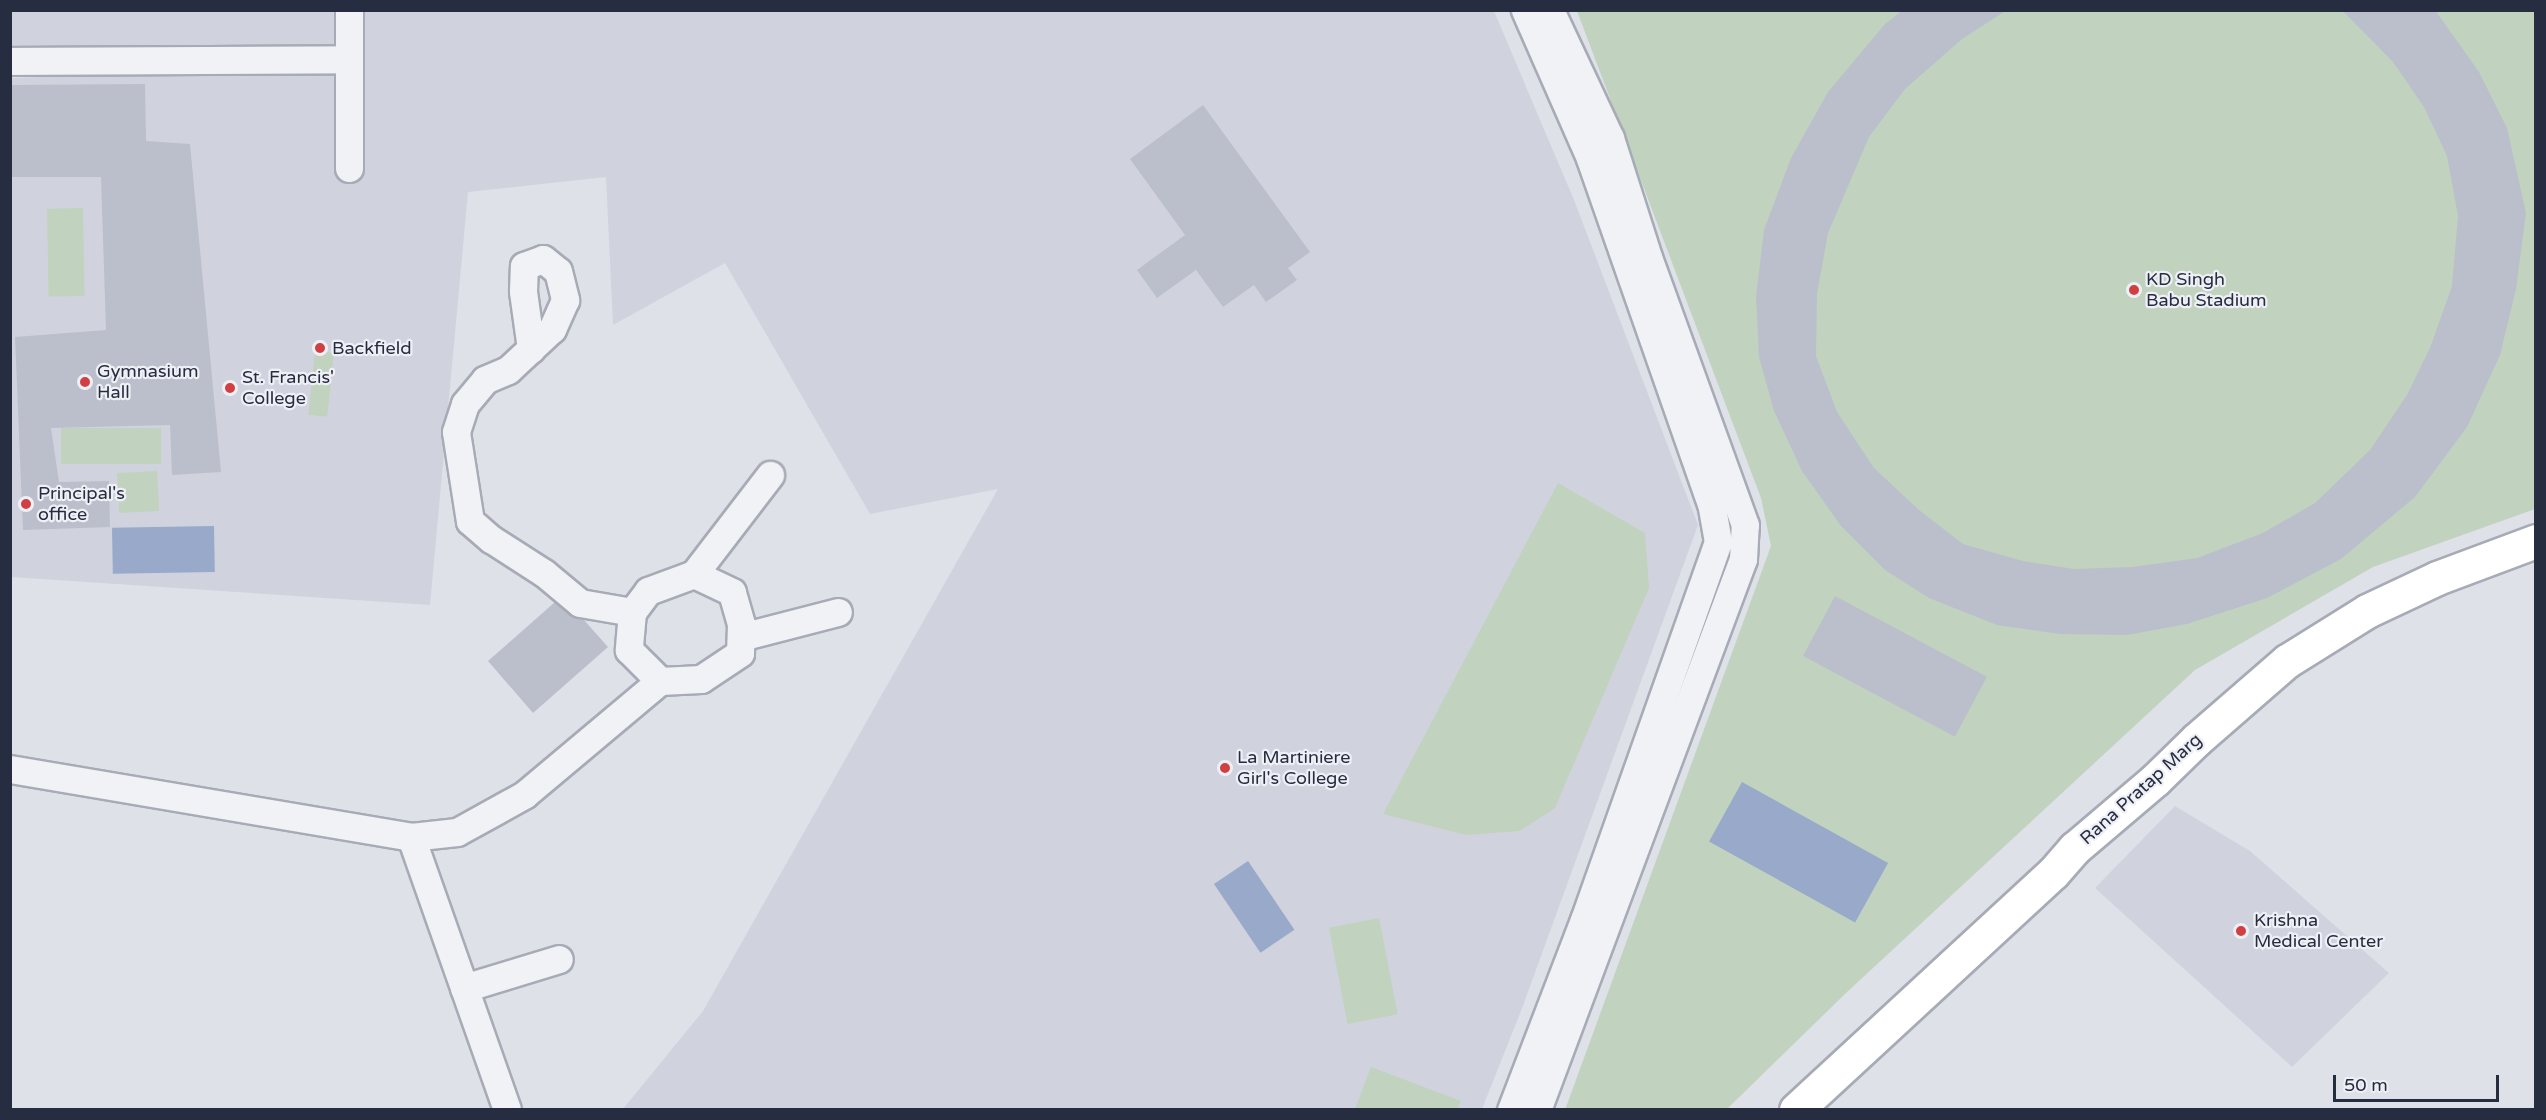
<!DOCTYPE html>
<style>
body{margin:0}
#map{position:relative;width:2546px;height:1120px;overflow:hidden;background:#dee1e8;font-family:"Varela Round",sans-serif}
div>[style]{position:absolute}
.built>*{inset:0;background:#d0d3dd}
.green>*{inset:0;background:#c1d2bf;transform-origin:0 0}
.water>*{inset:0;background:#98a9ca;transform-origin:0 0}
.building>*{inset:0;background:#bbbfcb;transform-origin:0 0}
.roads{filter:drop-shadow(2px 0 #a7abb6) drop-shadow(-2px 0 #a7abb6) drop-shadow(0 2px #a7abb6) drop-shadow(0 -2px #a7abb6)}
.minor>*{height:27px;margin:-13.5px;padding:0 13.5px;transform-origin:13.5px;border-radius:13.5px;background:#f1f2f6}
.major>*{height:33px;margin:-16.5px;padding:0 16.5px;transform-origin:16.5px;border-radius:16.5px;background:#fff}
.dots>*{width:16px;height:16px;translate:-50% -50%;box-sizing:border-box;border:3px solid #eef0f6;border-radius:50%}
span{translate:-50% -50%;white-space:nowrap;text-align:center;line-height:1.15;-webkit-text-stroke:4.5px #eef0f6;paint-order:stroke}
.poi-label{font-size:18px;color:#272d40}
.left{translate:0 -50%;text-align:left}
.street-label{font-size:18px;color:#272d40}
.frame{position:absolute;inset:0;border:12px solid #272d40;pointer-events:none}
.scale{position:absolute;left:2333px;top:1075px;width:166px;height:27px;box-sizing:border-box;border:3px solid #272d40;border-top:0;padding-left:8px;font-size:18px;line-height:21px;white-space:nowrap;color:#272d40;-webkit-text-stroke:4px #eef0f6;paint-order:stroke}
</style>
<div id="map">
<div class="built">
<i style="clip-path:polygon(11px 10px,1494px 11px,1574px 200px,1698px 525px,1521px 1011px,1482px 1109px,623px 1109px,703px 1011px,998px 489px,870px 514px,725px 263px,613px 325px,606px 177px,468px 192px,430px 605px,11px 577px,10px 78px,188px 72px,191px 47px,11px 48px)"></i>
<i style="clip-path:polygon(2175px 806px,2250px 851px,2389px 973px,2292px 1067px,2095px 888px)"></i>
</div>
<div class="green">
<i style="clip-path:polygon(1577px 11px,2535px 11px,2535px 509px,2373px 567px,2195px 670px,1847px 992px,1727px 1109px,1565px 1110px,1771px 546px,1761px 498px)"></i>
<i style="left:83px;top:208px;width:88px;height:36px;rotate:89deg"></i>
<i style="left:315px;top:351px;width:19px;height:64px;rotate:6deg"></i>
<i style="left:161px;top:428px;width:36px;height:100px;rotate:90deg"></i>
<i style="left:157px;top:471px;width:40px;height:40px;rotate:87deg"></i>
<i style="clip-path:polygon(1558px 483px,1645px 533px,1649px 588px,1555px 808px,1520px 831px,1466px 835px,1383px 814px)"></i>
<i style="left:1379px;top:918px;width:98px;height:51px;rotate:79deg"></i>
<i style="clip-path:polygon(1371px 1067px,1461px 1101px,1457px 1109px,1355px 1109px)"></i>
</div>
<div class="water">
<i style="left:214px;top:526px;width:46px;height:102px;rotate:89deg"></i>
<i style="left:1742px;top:782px;width:167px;height:68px;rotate:29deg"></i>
<i style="left:1248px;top:861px;width:83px;height:41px;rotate:56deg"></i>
</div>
<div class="building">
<i style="clip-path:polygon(1903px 10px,2007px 10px,1962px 39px,1905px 89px,1869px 137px,1828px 233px,1817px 294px,1816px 356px,1837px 412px,1874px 468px,1919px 510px,1963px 544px,2023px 561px,2074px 569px,2133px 567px,2197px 558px,2263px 533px,2315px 503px,2370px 450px,2407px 395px,2430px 348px,2452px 286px,2458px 216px,2447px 156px,2424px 107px,2393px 62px,2342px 10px,2435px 10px,2479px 72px,2507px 128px,2526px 213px,2516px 289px,2500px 355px,2467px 427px,2415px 497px,2341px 559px,2267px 598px,2187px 624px,2127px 635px,2060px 634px,1997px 625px,1929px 598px,1885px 570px,1841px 526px,1802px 471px,1774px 411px,1759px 357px,1756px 297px,1764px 230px,1791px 158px,1828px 92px,1885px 24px)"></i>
<i style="clip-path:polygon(145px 84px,146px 141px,190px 144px,221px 472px,172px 475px,170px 425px,51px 428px,59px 482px,109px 481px,110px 527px,23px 530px,15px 337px,106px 330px,101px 177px,10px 177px,12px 85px)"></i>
<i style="clip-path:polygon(1203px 105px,1310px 252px,1288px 268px,1297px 280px,1266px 302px,1254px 285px,1223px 307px,1196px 270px,1157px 298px,1137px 270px,1185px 235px,1130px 159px)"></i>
<i style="left:1835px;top:596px;width:172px;height:68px;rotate:28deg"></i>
<i style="clip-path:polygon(555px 602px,570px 615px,584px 620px,608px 647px,533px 713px,488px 661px)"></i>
</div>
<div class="roads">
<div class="minor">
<i style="left:349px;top:10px;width:158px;rotate:90deg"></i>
<i style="left:10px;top:61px;width:339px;rotate:-0.3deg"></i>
<i style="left:531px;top:349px;width:59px;rotate:-97.9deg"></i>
<i style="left:523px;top:291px;width:25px;rotate:-88deg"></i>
<i style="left:524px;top:266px;width:20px;rotate:-20deg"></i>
<i style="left:543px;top:259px;width:19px;rotate:39deg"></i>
<i style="left:558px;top:271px;width:30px;rotate:76deg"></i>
<i style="left:565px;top:300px;width:32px;rotate:114deg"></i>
<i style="left:552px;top:329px;width:60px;rotate:137deg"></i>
<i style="left:508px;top:370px;width:25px;rotate:157deg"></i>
<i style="left:485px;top:380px;width:31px;rotate:130deg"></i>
<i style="left:465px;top:404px;width:29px;rotate:108deg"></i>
<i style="left:456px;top:432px;width:90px;rotate:81.1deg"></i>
<i style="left:470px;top:521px;width:28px;rotate:41deg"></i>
<i style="left:491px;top:539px;width:63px;rotate:32.7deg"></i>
<i style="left:544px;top:573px;width:47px;rotate:39.8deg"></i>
<i style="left:580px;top:603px;width:53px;rotate:9.8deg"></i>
<i style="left:694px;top:574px;width:125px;rotate:-52.5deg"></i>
<i style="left:741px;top:637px;width:100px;rotate:-14.5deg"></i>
<i style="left:10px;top:769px;width:407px;rotate:9.6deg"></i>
<i style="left:411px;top:837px;width:46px;rotate:-6.2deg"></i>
<i style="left:457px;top:832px;width:77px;rotate:-28.9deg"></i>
<i style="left:524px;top:795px;width:177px;rotate:-40deg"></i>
<i style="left:660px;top:681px;width:41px;rotate:-2.8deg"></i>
<i style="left:701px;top:679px;width:47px;rotate:-33.7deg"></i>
<i style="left:740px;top:653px;width:29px;rotate:-88deg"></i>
<i style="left:741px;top:624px;width:33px;rotate:-106deg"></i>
<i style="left:732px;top:592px;width:42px;rotate:-154.7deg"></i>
<i style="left:694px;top:574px;width:49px;rotate:159.7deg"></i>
<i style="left:648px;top:591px;width:26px;rotate:127deg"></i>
<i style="left:632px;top:612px;width:38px;rotate:95deg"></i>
<i style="left:629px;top:650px;width:44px;rotate:45deg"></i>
<i style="left:411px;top:837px;width:289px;rotate:70.6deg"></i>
<i style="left:464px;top:988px;width:99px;rotate:-17deg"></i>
<i style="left:1511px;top:1110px;width:204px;rotate:-69deg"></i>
<i style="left:1584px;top:920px;width:401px;rotate:-70.5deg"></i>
<i style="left:1718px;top:542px;width:39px;rotate:-100deg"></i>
<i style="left:1711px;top:504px;width:367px;rotate:-109.3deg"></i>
<i style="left:1590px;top:158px;width:162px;rotate:-113.7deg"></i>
<i style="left:1537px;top:1110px;width:588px;rotate:-69.5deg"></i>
<i style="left:1743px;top:559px;width:34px;rotate:-87deg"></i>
<i style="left:1745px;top:525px;width:285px;rotate:-109.9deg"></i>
<i style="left:1648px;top:257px;width:125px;rotate:-107.7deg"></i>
<i style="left:1610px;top:138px;width:141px;rotate:-115.1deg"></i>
</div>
<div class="major">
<i style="left:1796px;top:1110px;width:350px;rotate:-42.7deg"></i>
<i style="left:2053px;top:873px;width:33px;rotate:-49deg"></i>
<i style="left:2075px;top:848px;width:105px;rotate:-40.4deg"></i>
<i style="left:2155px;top:780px;width:57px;rotate:-44.3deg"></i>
<i style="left:2196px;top:740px;width:121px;rotate:-41deg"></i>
<i style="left:2287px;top:661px;width:94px;rotate:-32deg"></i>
<i style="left:2367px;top:611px;width:77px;rotate:-25.2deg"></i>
<i style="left:2437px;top:578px;width:106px;rotate:-20.5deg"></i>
</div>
</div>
<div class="dots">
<i style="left:2134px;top:290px;background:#d23f42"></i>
<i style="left:320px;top:348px;background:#d23f42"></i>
<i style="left:85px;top:382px;background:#d23f42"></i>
<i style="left:230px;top:388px;background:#d23f42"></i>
<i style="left:26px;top:504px;background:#d23f42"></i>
<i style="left:1225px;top:768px;background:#d23f42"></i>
<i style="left:2241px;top:931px;background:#d23f42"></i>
</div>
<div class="poi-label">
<span class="left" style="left:2146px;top:290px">KD Singh<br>Babu Stadium</span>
<span class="left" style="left:332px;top:348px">Backfield</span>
<span class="left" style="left:97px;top:382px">Gymnasium<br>Hall</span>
<span class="left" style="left:242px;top:388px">St. Francis'<br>College</span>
<span class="left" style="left:38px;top:504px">Principal's<br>office</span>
<span class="left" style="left:1237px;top:768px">La Martiniere<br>Girl's College</span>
<span class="left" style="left:2254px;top:931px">Krishna<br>Medical Center</span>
</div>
<div class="street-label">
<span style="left:2141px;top:789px;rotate:-42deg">Rana Pratap Marg</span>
</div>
<div class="frame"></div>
<div class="scale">50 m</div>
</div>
